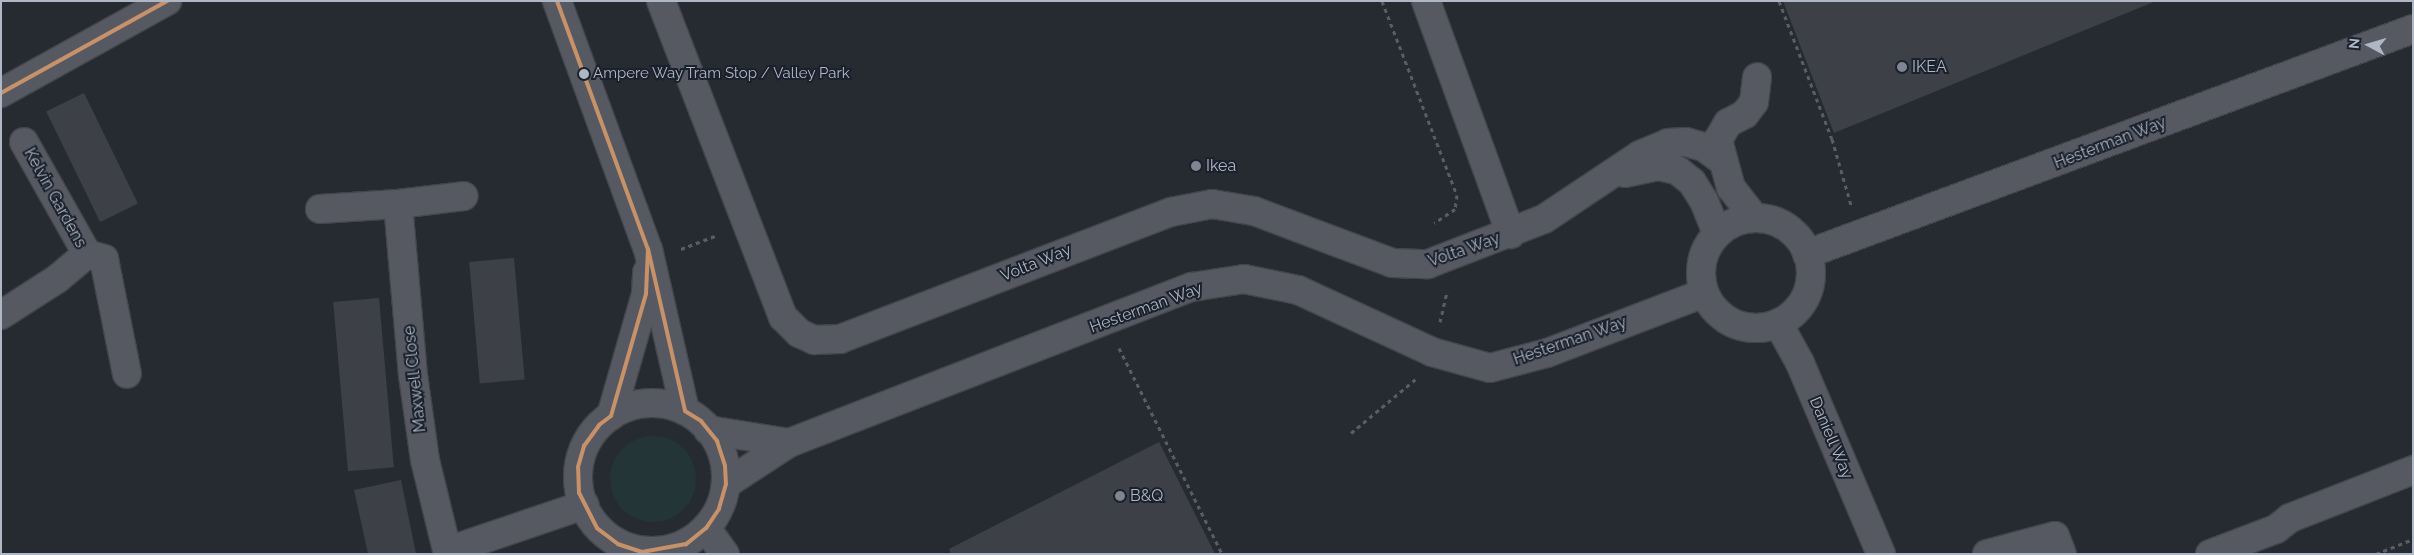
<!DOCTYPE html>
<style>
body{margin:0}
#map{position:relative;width:2414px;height:555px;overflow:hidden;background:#262b32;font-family:Raleway,sans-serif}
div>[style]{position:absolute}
.green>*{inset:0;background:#233537}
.round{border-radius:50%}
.building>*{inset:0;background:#3d4147;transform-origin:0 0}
.path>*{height:3px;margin-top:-1.5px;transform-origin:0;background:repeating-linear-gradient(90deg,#595e64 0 4px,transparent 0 8px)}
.roads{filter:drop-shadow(1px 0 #42464b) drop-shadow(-1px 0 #42464b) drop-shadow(0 1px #42464b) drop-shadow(0 -1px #42464b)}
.minor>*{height:28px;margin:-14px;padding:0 14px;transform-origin:14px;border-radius:14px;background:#565961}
.minor>.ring{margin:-14px;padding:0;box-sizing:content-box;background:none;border:28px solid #565961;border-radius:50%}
.bus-1>*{height:4px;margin:-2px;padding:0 2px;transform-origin:2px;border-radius:2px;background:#c7916a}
.dots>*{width:14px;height:14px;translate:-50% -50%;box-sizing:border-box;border:2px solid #1a212c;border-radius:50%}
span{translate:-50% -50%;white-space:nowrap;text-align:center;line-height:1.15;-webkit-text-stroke:4px #1a212c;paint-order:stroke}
.bus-label{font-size:15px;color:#afb7c4}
.left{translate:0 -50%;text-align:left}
.poi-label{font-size:16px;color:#afb7c4}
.street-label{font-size:16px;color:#afb7c4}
.frame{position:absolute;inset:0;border:2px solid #afb7c4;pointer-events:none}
.north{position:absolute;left:2344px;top:20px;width:50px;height:50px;-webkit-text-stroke:4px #1a212c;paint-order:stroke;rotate:276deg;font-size:14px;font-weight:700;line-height:20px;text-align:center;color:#afb7c4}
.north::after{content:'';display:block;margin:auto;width:18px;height:22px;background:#afb7c4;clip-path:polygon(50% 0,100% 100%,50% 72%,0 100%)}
</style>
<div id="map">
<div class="green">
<i class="round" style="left:610px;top:436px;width:86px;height:86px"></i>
</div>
<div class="building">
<i style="clip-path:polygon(1783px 1px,2156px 1px,1834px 133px)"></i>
<i style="left:84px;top:93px;width:123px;height:42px;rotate:64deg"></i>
<i style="left:514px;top:258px;width:122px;height:45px;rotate:85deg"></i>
<i style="left:379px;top:298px;width:170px;height:46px;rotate:85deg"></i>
<i style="clip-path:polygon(1159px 442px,1215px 554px,951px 554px,949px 549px)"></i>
<i style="clip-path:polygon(401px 480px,416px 554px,368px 554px,354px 490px)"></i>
</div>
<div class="path">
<i style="left:1382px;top:1px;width:208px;rotate:68.9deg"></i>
<i style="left:1457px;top:195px;width:14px;rotate:98deg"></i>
<i style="left:1455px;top:209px;width:25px;rotate:146deg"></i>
<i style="left:1779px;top:1px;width:148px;rotate:69deg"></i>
<i style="left:1832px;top:139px;width:69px;rotate:73.9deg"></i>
<i style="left:681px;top:249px;width:39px;rotate:-21deg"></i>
<i style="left:1440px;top:322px;width:32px;rotate:-77deg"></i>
<i style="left:1119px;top:348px;width:230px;rotate:63.4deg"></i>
<i style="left:1351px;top:433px;width:86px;rotate:-39.8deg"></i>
<i style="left:2376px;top:554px;width:40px;rotate:-22deg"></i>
</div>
<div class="roads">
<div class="minor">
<i style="left:557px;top:1px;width:264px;rotate:69.9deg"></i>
<i style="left:648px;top:249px;width:166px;rotate:77.1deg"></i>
<i style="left:661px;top:1px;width:339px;rotate:68.9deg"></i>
<i style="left:783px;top:317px;width:23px;rotate:45deg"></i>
<i style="left:799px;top:333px;width:17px;rotate:25deg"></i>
<i style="left:814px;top:340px;width:26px;rotate:-2deg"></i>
<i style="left:840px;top:339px;width:355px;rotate:-21deg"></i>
<i style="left:1171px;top:212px;width:42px;rotate:-11deg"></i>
<i style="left:1212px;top:204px;width:43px;rotate:9.5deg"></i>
<i style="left:1254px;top:211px;width:147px;rotate:20.6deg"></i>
<i style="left:1392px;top:263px;width:36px;rotate:2deg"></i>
<i style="left:1428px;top:264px;width:124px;rotate:-21.2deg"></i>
<i style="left:1544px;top:219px;width:115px;rotate:-33.7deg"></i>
<i style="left:1640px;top:155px;width:30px;rotate:-23deg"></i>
<i style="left:1668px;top:143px;width:18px;rotate:-3deg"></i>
<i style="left:1686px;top:142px;width:19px;rotate:16deg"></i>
<i style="left:1704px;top:147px;width:21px;rotate:37deg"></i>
<i style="left:1426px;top:1px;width:248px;rotate:70deg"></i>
<i style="left:1px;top:93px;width:190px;rotate:-29deg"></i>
<i style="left:24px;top:142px;width:129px;rotate:60.6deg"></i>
<i style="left:87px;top:254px;width:18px;rotate:16deg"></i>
<i style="left:104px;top:259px;width:117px;rotate:78.7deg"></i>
<i style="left:1625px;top:173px;width:35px;rotate:-12deg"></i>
<i style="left:1659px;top:166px;width:18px;rotate:13deg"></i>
<i style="left:1677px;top:170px;width:19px;rotate:39deg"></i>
<i style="left:1692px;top:182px;width:22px;rotate:58deg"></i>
<i style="left:1704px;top:201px;width:35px;rotate:68deg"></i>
<i style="left:398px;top:204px;width:66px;rotate:-6.9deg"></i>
<i style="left:320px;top:209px;width:78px;rotate:-3.7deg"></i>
<i style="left:398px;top:204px;width:172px;rotate:85deg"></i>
<i style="left:413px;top:375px;width:86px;rotate:82deg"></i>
<i style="left:425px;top:460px;width:97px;rotate:76.3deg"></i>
<i style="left:1754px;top:217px;width:37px;rotate:-128deg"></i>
<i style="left:1731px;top:188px;width:50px;rotate:-105.2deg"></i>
<i style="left:1718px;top:140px;width:20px;rotate:-60deg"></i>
<i style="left:1728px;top:123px;width:19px;rotate:-28deg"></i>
<i style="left:1745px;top:114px;width:15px;rotate:-53deg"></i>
<i style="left:1754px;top:102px;width:25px;rotate:-83deg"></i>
<i class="ring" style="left:1701px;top:218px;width:82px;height:82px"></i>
<i style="left:1807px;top:254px;width:646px;rotate:-20.37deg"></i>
<i style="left:1px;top:315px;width:67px;rotate:-32.7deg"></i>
<i style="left:57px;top:279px;width:39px;rotate:-40deg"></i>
<i style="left:1778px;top:323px;width:46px;rotate:61.2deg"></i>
<i style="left:1800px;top:363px;width:207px;rotate:67deg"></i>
<i class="ring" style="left:578px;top:403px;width:120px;height:120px"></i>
<i style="left:611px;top:416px;width:127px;rotate:-74deg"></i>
<i style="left:646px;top:294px;width:22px;rotate:-87deg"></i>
<i style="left:708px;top:430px;width:82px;rotate:9.1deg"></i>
<i style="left:726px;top:484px;width:75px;rotate:-33.1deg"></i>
<i style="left:789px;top:443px;width:432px;rotate:-21.2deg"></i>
<i style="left:1192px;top:287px;width:53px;rotate:-8.7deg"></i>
<i style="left:1244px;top:279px;width:55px;rotate:11.5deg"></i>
<i style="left:1298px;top:290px;width:148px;rotate:24.8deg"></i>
<i style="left:1432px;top:352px;width:60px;rotate:15.4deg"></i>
<i style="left:1490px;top:368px;width:59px;rotate:-14.7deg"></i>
<i style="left:1547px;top:353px;width:168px;rotate:-20.9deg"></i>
<i style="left:706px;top:528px;width:32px;rotate:54deg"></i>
<i style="left:448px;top:551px;width:144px;rotate:-18.7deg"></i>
<i style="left:1987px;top:554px;width:70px;rotate:-14.8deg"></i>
<i style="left:2055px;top:536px;width:19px;rotate:69deg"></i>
<i style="left:2210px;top:554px;width:71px;rotate:-20.7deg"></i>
<i style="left:2276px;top:529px;width:18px;rotate:-38deg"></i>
<i style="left:2290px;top:518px;width:132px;rotate:-21.3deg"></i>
</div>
</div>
<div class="bus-1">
<i style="left:557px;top:1px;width:264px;rotate:69.9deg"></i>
<i style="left:1px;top:93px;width:190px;rotate:-29deg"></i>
<i style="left:648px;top:249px;width:166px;rotate:77.1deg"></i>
<i style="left:685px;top:411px;width:19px;rotate:32deg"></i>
<i style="left:701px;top:421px;width:26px;rotate:51deg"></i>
<i style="left:717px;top:441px;width:26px;rotate:72deg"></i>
<i style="left:725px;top:466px;width:18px;rotate:87deg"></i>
<i style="left:726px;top:484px;width:26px;rotate:106deg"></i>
<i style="left:719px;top:509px;width:23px;rotate:124deg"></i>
<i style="left:706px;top:528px;width:26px;rotate:141deg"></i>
<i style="left:686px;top:544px;width:45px;rotate:169.7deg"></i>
<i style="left:642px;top:552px;width:25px;rotate:-162deg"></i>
<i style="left:618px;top:544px;width:26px;rotate:-143deg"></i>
<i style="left:597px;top:528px;width:39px;rotate:-117deg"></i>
<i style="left:579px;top:493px;width:26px;rotate:-92deg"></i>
<i style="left:578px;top:467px;width:22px;rotate:-74deg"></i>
<i style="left:584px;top:446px;width:26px;rotate:-54deg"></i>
<i style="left:599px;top:425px;width:15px;rotate:-37deg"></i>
<i style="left:611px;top:416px;width:127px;rotate:-74deg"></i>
<i style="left:646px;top:294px;width:45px;rotate:-87.5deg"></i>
</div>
<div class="dots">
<i style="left:1902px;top:67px;background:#7f8691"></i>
<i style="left:584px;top:74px;background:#afb7c4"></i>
<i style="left:1196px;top:166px;background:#7f8691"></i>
<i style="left:1120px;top:496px;background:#7f8691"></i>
</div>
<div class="bus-label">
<span class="left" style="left:593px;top:74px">Ampere Way Tram Stop / Valley Park</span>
</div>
<div class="poi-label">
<span class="left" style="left:1912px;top:67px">IKEA</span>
<span class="left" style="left:1206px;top:166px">Ikea</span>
<span class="left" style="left:1130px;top:496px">B&amp;Q</span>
</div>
<div class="street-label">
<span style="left:2110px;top:143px;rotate:-21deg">Hesterman Way</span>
<span style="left:55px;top:198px;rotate:61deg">Kelvin Gardens</span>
<span style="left:1464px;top:250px;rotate:-19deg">Volta Way</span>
<span style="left:1036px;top:263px;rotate:-22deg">Volta Way</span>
<span style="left:1146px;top:308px;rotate:-20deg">Hesterman Way</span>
<span style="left:1570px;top:341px;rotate:-19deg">Hesterman Way</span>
<span style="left:415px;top:379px;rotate:-96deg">Maxwell Close</span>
<span style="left:1831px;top:438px;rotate:67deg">Daniell Way</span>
</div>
<div class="frame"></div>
<div class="north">N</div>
</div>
